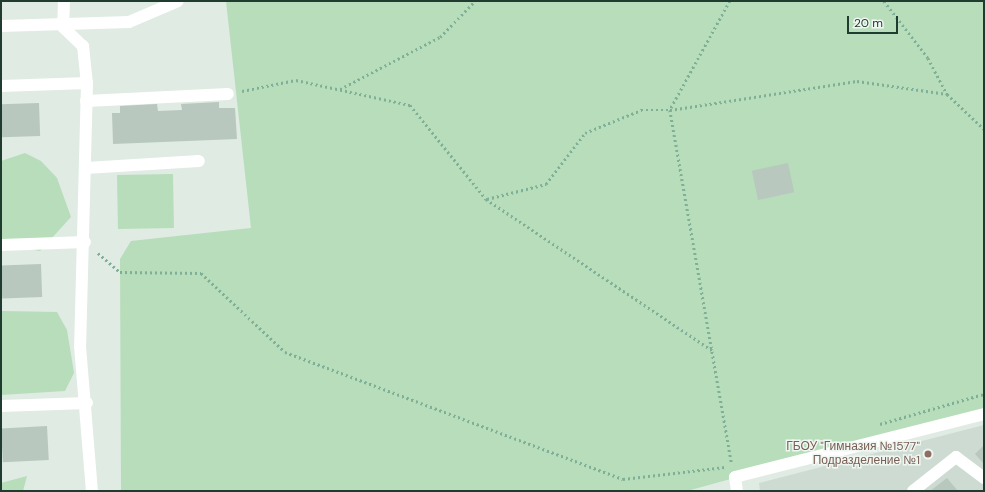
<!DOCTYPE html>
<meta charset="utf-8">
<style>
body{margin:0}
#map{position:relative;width:985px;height:492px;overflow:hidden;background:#dfebe3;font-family:"DM Sans",sans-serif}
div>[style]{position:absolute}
.built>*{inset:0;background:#cddbd2}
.green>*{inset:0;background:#b7ddba;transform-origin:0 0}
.building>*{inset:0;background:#b8c8bf;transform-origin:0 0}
.path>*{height:2.5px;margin-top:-1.25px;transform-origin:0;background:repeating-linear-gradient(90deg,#7faf97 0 2px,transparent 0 5px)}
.minor>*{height:12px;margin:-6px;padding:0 6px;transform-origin:6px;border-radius:6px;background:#fff}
.dots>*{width:11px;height:11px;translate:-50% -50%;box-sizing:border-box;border:2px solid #f0f7f2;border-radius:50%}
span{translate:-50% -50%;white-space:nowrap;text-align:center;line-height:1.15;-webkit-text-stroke:3px #f0f7f2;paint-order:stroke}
.education-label{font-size:12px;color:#785e54}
.right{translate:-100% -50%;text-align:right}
.frame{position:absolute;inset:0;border:2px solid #203b2f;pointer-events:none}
.scale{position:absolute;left:847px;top:16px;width:51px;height:18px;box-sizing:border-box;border:2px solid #203b2f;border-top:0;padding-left:5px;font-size:12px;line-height:14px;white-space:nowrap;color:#203b2f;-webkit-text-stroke:3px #f0f7f2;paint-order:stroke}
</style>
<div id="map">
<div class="built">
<i style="clip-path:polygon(984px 425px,984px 491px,760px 491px,759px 483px)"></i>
</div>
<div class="green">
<i style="clip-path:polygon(226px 1px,984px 1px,984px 409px,687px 491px,121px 491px,120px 259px,131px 241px,251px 228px)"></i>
<i style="clip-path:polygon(25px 153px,41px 161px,57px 178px,71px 217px,40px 251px,1px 244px,1px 161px)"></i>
<i style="left:173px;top:174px;width:54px;height:56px;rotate:89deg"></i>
<i style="clip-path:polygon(1px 311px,57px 312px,67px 330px,74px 373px,65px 391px,1px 395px)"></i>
<i style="clip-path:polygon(27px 476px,23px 491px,1px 491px,1px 483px)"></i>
</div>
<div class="building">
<i style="clip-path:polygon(219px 102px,219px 108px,235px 108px,237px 139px,113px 144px,112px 113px,120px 113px,120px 106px,157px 104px,158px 111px,182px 110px,181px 104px)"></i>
<i style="left:39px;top:103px;width:33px;height:38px;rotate:88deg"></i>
<i style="left:788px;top:163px;width:30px;height:37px;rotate:78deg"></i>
<i style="left:41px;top:264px;width:33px;height:40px;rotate:88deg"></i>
<i style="left:47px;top:426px;width:34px;height:46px;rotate:87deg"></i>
<i style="clip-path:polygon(984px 445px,984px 464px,975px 454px)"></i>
<i style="clip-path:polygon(947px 478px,958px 491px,930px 491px)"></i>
</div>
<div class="path">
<i style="left:730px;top:1px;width:124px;rotate:118.8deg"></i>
<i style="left:670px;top:110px;width:359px;rotate:80.1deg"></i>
<i style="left:884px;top:1px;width:72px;rotate:52.3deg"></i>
<i style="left:928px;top:58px;width:41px;rotate:62.2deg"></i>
<i style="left:947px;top:94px;width:51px;rotate:43.4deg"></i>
<i style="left:340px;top:89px;width:113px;rotate:-27.5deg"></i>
<i style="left:440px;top:37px;width:50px;rotate:-45.8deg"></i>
<i style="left:242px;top:91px;width:55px;rotate:-11.5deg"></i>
<i style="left:296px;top:80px;width:117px;rotate:12.4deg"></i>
<i style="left:410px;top:105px;width:121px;rotate:51deg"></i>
<i style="left:486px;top:199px;width:273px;rotate:33.8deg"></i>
<i style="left:487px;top:199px;width:61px;rotate:-14.3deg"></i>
<i style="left:546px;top:184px;width:64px;rotate:-52.6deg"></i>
<i style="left:585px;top:133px;width:61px;rotate:-22.3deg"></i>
<i style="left:641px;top:110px;width:29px"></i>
<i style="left:670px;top:110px;width:189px;rotate:-8.8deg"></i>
<i style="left:857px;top:81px;width:91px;rotate:8.2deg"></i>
<i style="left:98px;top:253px;width:29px;rotate:41deg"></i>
<i style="left:120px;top:272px;width:81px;rotate:0.7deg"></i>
<i style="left:201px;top:273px;width:115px;rotate:43.2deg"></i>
<i style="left:285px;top:352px;width:361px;rotate:20.6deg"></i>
<i style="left:623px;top:479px;width:103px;rotate:-6.7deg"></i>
<i style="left:880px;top:424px;width:108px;rotate:-16.1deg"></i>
</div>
<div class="minor">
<i style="left:64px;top:1px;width:26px;rotate:92deg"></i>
<i style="left:63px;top:27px;width:28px;rotate:44deg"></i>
<i style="left:83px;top:46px;width:37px;rotate:84deg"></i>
<i style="left:87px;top:83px;width:263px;rotate:91.5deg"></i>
<i style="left:80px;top:346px;width:145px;rotate:85.3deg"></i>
<i style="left:1px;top:26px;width:128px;rotate:-1.8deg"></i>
<i style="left:129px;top:22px;width:53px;rotate:-23.2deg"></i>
<i style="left:1px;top:86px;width:86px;rotate:-2deg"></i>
<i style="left:86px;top:101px;width:142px;rotate:-2.8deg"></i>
<i style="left:86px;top:168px;width:113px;rotate:-3.5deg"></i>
<i style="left:1px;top:245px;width:84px;rotate:-2deg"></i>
<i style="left:1px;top:406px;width:86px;rotate:-2deg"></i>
<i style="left:737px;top:491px;width:14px;rotate:-98deg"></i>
<i style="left:735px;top:477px;width:257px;rotate:-14.2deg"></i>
<i style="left:913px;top:491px;width:55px;rotate:-38.3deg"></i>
<i style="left:956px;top:457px;width:35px;rotate:37deg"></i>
</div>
<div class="dots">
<i style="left:928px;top:454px;background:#8d6e63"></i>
</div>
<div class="education-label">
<span class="right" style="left:920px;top:454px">ГБОУ "Гимназия №1577"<br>Подразделение №1</span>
</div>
<div class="frame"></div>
<div class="scale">20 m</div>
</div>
